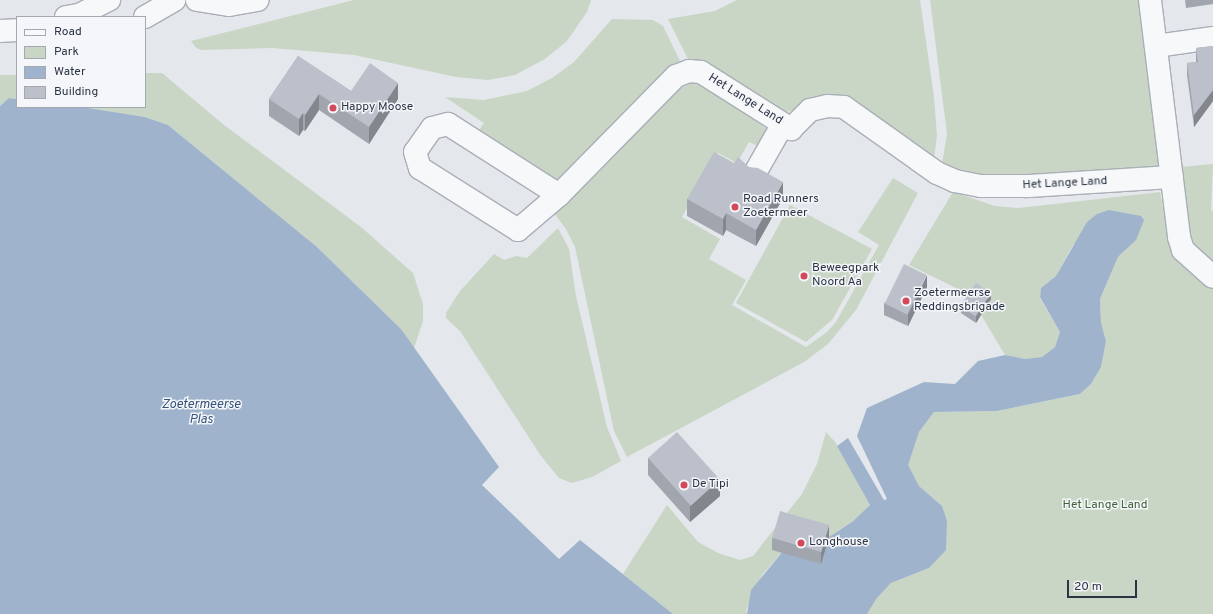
<!DOCTYPE html>
<style>
body{margin:0}
#map{position:relative;width:1213px;height:614px;overflow:hidden;background:#e4e7ec;font-family:Overpass,sans-serif}
div>[style]{position:absolute}
.green>*{inset:0;background:#c9d6c5}
.water>*{inset:0;background:#9fb4cc}
.roads{filter:drop-shadow(1px 0 #a9aeb7) drop-shadow(-1px 0 #a9aeb7) drop-shadow(0 1px #a9aeb7) drop-shadow(0 -1px #a9aeb7)}
.minor>*{height:22px;margin:-11px;padding:0 11px;transform-origin:11px;border-radius:11px;background:#f7f8fa}
.wall>*{inset:0;background:#a1a5ae}
.shaded-wall>*{inset:0;background:#83868d}
.building>*{inset:0;background:#bbc0ca;transform-origin:0 0}
.dots>*{width:11px;height:11px;translate:-50% -50%;box-sizing:border-box;border:2px solid #f4f6f9;border-radius:50%}
span{translate:-50% -50%;white-space:nowrap;text-align:center;line-height:1.15;-webkit-text-stroke:3px #f4f6f9;paint-order:stroke}
.street-label{font-size:12px;color:#2b3445}
.poi-label{font-size:12px;color:#2b3445}
.left{translate:0 -50%;text-align:left}
.park-label{font-size:12px;color:#3f6138}
.water-label{font-size:13px;color:#34527a;font-style:italic}
.legend{position:absolute;left:16px;top:16px;width:130px;height:92px;box-sizing:border-box;background:#f4f6f9;border:1px solid #a4a8b1;margin:0;padding:5px 7px;list-style:none;font-size:12px;color:#2b3445}
.legend li{display:flex;align-items:center;gap:8px;height:20px}
.legend b{width:20px;border:1px solid #a4a8b1}
.scale{position:absolute;left:1067px;top:580px;width:70px;height:18px;box-sizing:border-box;border:2px solid #2b3445;border-top:0;padding-left:5px;font-size:12px;line-height:14px;white-space:nowrap;color:#2b3445;-webkit-text-stroke:3px #f4f6f9;paint-order:stroke}
</style>
<div id="map">
<div class="green">
<i style="clip-path:polygon(354px 0,591px 0,587px 12px,567px 41px,545px 59px,515px 75px,488px 80px,456px 77px,354px 55px,272px 48px,202px 50px,196px 48px,191px 41px)"></i>
<i style="clip-path:polygon(737px 0,920px 0,934px 97px,937px 136px,934px 158px,856px 104px,783px 112px,689px 61px,668px 19px,715px 11px)"></i>
<i style="clip-path:polygon(930px 0,1142px 0,1162px 170px,970px 176px,942px 164px,947px 134px)"></i>
<i style="clip-path:polygon(612px 19px,653px 20px,663px 26px,681px 63px,560px 179px,552px 179px,477px 133px,484px 123px,445px 97px,484px 100px,527px 91px,552px 78px,574px 62px)"></i>
<i style="clip-path:polygon(145px 73px,162px 73px,224px 125px,361px 227px,413px 273px,423px 304px,423px 321px,414px 348px,401px 329px,317px 247px,168px 125px,145px 117px,82px 107px,145px 107px)"></i>
<i style="clip-path:polygon(0 75px,17px 75px,17px 99px,9px 98px,0 106px)"></i>
<i style="clip-path:polygon(691px 83px,706px 85px,769px 131px,760px 147px,749px 142px,737px 163px,718px 153px,682px 217px,720px 239px,709px 259px,746px 280px,732px 305px,806px 347px,827px 332px,836px 322px,879px 245px,858px 232px,893px 178px,918px 193px,856px 310px,828px 344px,804px 362px,627px 457px,614px 431px,575px 247px,566px 229px,554px 213px,601px 170px,672px 93px)"></i>
<i style="clip-path:polygon(1213px 164px,1211px 210px,1213px 211px,1213px 614px,867px 614px,877px 598px,891px 583px,929px 568px,942px 506px,919px 486px,907px 465px,919px 432px,934px 412px,997px 411px,1080px 394px,1091px 384px,1101px 367px,1106px 341px,1101px 323px,1100px 299px,1118px 257px,1127px 249px,1073px 245px,1056px 276px,1041px 288px,1040px 298px,1060px 332px,1055px 347px,1042px 357px,1025px 359px,1005px 355px,977px 308px,956px 288px,909px 265px,953px 192px,995px 206px,1019px 208px,1160px 192px,1166px 222px,1187px 216px,1180px 167px)"></i>
<i style="clip-path:polygon(790px 205px,872px 249px,832px 320px,806px 342px,736px 303px)"></i>
<i style="clip-path:polygon(558px 228px,569px 249px,576px 296px,607px 427px,621px 461px,592px 477px,572px 483px,559px 478px,541px 456px,460px 331px,446px 318px,446px 313px,460px 291px,494px 254px,504px 260px,516px 256px,527px 258px)"></i>
<i style="clip-path:polygon(826px 432px,836px 443px,870px 505px,852px 522px,829px 537px,783px 551px,762px 575px,746px 610px,747px 614px,673px 614px,623px 574px,667px 505px,698px 542px,718px 553px,740px 560px,753px 556px,802px 494px,817px 464px)"></i>
</div>
<div class="water">
<i style="clip-path:polygon(9px 98px,17px 99px,17px 107px,82px 107px,145px 117px,168px 125px,317px 247px,401px 329px,499px 467px,482px 485px,559px 559px,580px 540px,673px 614px,0 614px,0 106px)"></i>
<i style="clip-path:polygon(1109px 210px,1141px 216px,1144px 220px,1136px 240px,1118px 257px,1100px 299px,1101px 323px,1106px 341px,1101px 367px,1091px 384px,1080px 394px,997px 411px,934px 412px,919px 432px,908px 465px,919px 486px,942px 506px,947px 521px,946px 550px,929px 568px,891px 583px,877px 598px,867px 614px,747px 614px,751px 590px,784px 550px,820px 562px,829px 537px,852px 522px,870px 505px,837px 446px,848px 438px,884px 500px,887px 499px,857px 436px,867px 408px,924px 382px,955px 384px,978px 361px,1005px 355px,1025px 359px,1042px 357px,1055px 347px,1060px 332px,1040px 297px,1041px 288px,1056px 276px,1087px 222px,1097px 214px)"></i>
</div>
<div class="roads">
<div class="minor">
<i style="left:197px;top:0;width:32px;rotate:9deg"></i>
<i style="left:229px;top:5px;width:29px;rotate:-10deg"></i>
<i style="left:1150px;top:0;width:239px;rotate:83deg"></i>
<i style="left:1179px;top:237px;width:14px;rotate:73deg"></i>
<i style="left:1183px;top:250px;width:40px;rotate:42deg"></i>
<i style="left:66px;top:17px;width:13px;rotate:-9deg"></i>
<i style="left:79px;top:15px;width:34px;rotate:-27deg"></i>
<i style="left:145px;top:17px;width:34px;rotate:-30deg"></i>
<i style="left:0;top:31px;width:17px;rotate:-3deg"></i>
<i style="left:1156px;top:46px;width:58px;rotate:-8deg"></i>
<i style="left:755px;top:173px;width:56px;rotate:-60.3deg"></i>
<i style="left:559px;top:195px;width:132px;rotate:-147.4deg"></i>
<i style="left:448px;top:124px;width:16px;rotate:166deg"></i>
<i style="left:432px;top:128px;width:29px;rotate:125deg"></i>
<i style="left:415px;top:152px;width:17px;rotate:73deg"></i>
<i style="left:420px;top:168px;width:116px;rotate:32.3deg"></i>
<i style="left:518px;top:230px;width:54px;rotate:-40.5deg"></i>
<i style="left:559px;top:195px;width:167px;rotate:-45.5deg"></i>
<i style="left:676px;top:76px;width:14px;rotate:-21deg"></i>
<i style="left:689px;top:71px;width:12px;rotate:5deg"></i>
<i style="left:701px;top:72px;width:107px;rotate:32.3deg"></i>
<i style="left:791px;top:129px;width:27px;rotate:-45deg"></i>
<i style="left:810px;top:110px;width:17px;rotate:-13deg"></i>
<i style="left:827px;top:106px;width:17px;rotate:3deg"></i>
<i style="left:844px;top:107px;width:114px;rotate:35.4deg"></i>
<i style="left:937px;top:173px;width:20px;rotate:24deg"></i>
<i style="left:955px;top:181px;width:26px;rotate:11deg"></i>
<i style="left:981px;top:186px;width:47px"></i>
<i style="left:1028px;top:186px;width:144px;rotate:-3.6deg"></i>
</div>
</div>
<div class="wall">
<i style="clip-path:polygon(1185px 0,1213px 0,1213px 4px,1186px 8px)"></i>
<i style="clip-path:polygon(1213px 46px,1213px 101px,1194px 127px,1187px 75px,1187px 63px,1196px 62px,1196px 48px)"></i>
<i style="clip-path:polygon(298px 56px,351px 91px,398px 99px,369px 144px,319px 110px,305px 131px,303px 130px,299px 136px,269px 116px,269px 99px)"></i>
<i style="clip-path:polygon(783px 198px,756px 246px,726px 230px,723px 236px,687px 216px,687px 199px)"></i>
<i style="clip-path:polygon(927px 287px,908px 326px,884px 315px,884px 303px)"></i>
<i style="clip-path:polygon(991px 299px,976px 323px,961px 313px,961px 307px)"></i>
<i style="clip-path:polygon(648px 458px,720px 496px,690px 522px,648px 475px)"></i>
<i style="clip-path:polygon(829px 537px,821px 564px,772px 550px,772px 538px)"></i>
</div>
<div class="shaded-wall">
<i style="clip-path:polygon(398px 83px,398px 99px,369px 144px,369px 127px)"></i>
<i style="clip-path:polygon(1213px 90px,1213px 101px,1194px 127px,1194px 115px)"></i>
<i style="clip-path:polygon(319px 94px,319px 110px,305px 131px,305px 115px)"></i>
<i style="clip-path:polygon(303px 113px,303px 130px,299px 136px,299px 119px)"></i>
<i style="clip-path:polygon(783px 182px,783px 198px,756px 246px,756px 230px)"></i>
<i style="clip-path:polygon(726px 213px,726px 230px,723px 236px,723px 219px)"></i>
<i style="clip-path:polygon(927px 275px,927px 287px,908px 326px,908px 315px)"></i>
<i style="clip-path:polygon(991px 293px,991px 299px,976px 323px,976px 317px)"></i>
<i style="clip-path:polygon(720px 479px,720px 496px,690px 522px,690px 506px)"></i>
<i style="clip-path:polygon(829px 525px,829px 537px,821px 564px,821px 552px)"></i>
</div>
<div class="building">
<i style="clip-path:polygon(1213px 46px,1213px 90px,1194px 115px,1187px 63px,1198px 62px,1196px 48px)"></i>
<i style="clip-path:polygon(298px 56px,351px 91px,370px 63px,398px 83px,369px 127px,319px 94px,305px 115px,303px 113px,299px 119px,269px 99px)"></i>
<i style="clip-path:polygon(714px 152px,734px 163px,738px 157px,749px 167px,758px 168px,783px 182px,756px 230px,726px 213px,723px 219px,687px 199px)"></i>
<i style="left:904px;top:264px;width:25px;height:44px;rotate:26deg"></i>
<i style="left:976px;top:283px;width:18px;height:28px;rotate:34deg"></i>
<i style="left:677px;top:432px;width:64px;height:39px;rotate:48deg"></i>
<i style="left:780px;top:511px;width:51px;height:28px;rotate:16deg"></i>
</div>
<div class="dots">
<i style="left:333px;top:108px;background:#d1495b"></i>
<i style="left:735px;top:207px;background:#d1495b"></i>
<i style="left:804px;top:276px;background:#d1495b"></i>
<i style="left:906px;top:301px;background:#d1495b"></i>
<i style="left:684px;top:485px;background:#d1495b"></i>
<i style="left:801px;top:543px;background:#d1495b"></i>
</div>
<div class="street-label">
<span style="left:745px;top:100px;rotate:32deg">Het Lange Land</span>
<span style="left:1065px;top:184px;rotate:-3deg">Het Lange Land</span>
</div>
<div class="poi-label">
<span class="left" style="left:341px;top:108px">Happy Moose</span>
<span class="left" style="left:743px;top:207px">Road Runners<br>Zoetermeer</span>
<span class="left" style="left:812px;top:276px">Beweegpark<br>Noord Aa</span>
<span class="left" style="left:914px;top:301px">Zoetermeerse<br>Reddingsbrigade</span>
<span class="left" style="left:692px;top:485px">De Tipi</span>
<span class="left" style="left:809px;top:543px">Longhouse</span>
</div>
<div class="park-label">
<span style="left:1105px;top:506px">Het Lange Land</span>
</div>
<div class="water-label">
<span style="left:201px;top:413px">Zoetermeerse<br>Plas</span>
</div>
<ul class="legend">
<li><b style="height:5px;background:#f7f8fa"></b>Road</li>
<li><b style="height:11px;background:#c9d6c5"></b>Park</li>
<li><b style="height:11px;background:#9fb4cc"></b>Water</li>
<li><b style="height:11px;background:#bbc0ca"></b>Building</li>
</ul>
<div class="scale">20 m</div>
</div>
